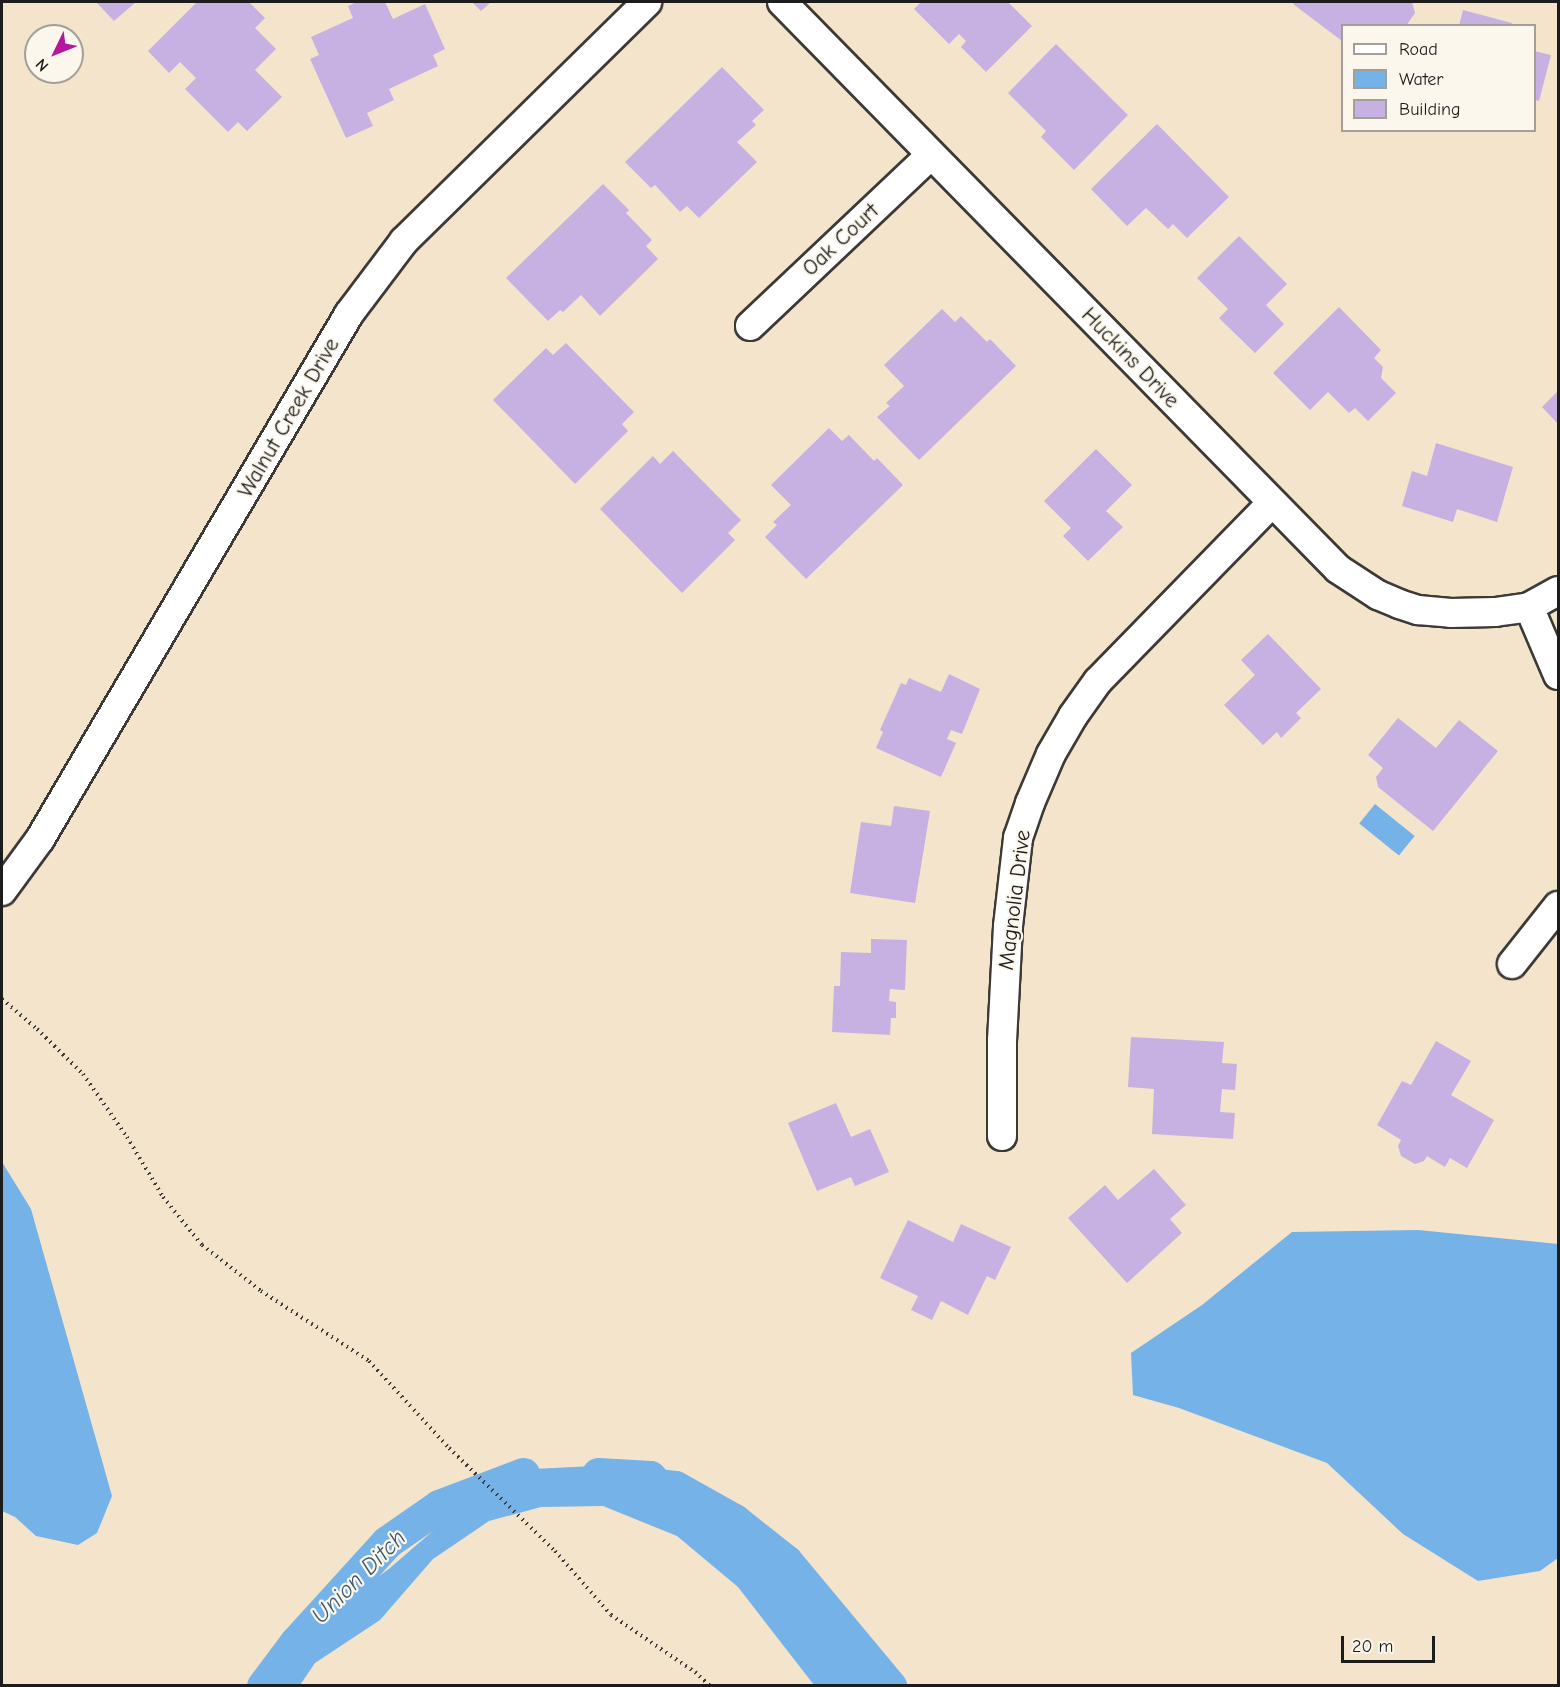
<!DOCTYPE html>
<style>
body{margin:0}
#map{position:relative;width:1560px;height:1687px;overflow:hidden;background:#f4e4cb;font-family:"Comic Neue",sans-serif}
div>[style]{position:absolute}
.water>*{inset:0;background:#75b2e8;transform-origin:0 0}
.canal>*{height:33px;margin:-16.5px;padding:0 16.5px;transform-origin:16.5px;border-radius:16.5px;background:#75b2e8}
.building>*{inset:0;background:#c6b1e2}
.path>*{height:4px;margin-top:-2px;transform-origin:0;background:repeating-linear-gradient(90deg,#3c3a36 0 1.5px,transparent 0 6px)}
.roads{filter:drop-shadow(2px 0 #3c3a36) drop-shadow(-2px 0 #3c3a36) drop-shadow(0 2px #3c3a36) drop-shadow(0 -2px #3c3a36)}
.minor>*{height:28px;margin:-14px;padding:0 14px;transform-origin:14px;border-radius:14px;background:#fff}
span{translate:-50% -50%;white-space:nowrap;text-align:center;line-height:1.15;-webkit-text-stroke:4.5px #fbf7ec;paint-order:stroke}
.street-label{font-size:22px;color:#1c1c1c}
.water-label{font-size:24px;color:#40586e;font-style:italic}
.frame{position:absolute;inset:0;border:3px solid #1c1c1c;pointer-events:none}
.legend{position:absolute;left:1341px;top:24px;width:195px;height:108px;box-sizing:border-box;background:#fbf7ec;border:2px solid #a29f99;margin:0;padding:8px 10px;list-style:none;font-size:18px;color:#1c1c1c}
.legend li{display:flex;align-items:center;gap:12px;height:30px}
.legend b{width:30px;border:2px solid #a29f99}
.north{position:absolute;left:24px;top:24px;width:60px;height:60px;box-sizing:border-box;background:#fbf7ec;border:2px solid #a29f99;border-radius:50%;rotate:227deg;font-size:16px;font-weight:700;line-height:24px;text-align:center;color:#1c1c1c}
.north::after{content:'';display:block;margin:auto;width:21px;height:27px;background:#b5179e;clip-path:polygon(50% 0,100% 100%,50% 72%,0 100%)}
.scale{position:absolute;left:1341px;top:1636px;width:94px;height:27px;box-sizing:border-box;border:3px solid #1c1c1c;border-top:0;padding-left:8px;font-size:18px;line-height:21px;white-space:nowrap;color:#1c1c1c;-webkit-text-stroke:4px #fbf7ec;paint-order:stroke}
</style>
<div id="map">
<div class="water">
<i style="left:1375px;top:804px;width:51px;height:25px;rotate:39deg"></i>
<i style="clip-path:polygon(2px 1162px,31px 1209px,112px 1496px,97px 1533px,78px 1545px,36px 1536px,15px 1517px,2px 1511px)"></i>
<i style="clip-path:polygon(1418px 1230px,1558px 1244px,1558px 1558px,1540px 1571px,1478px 1581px,1403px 1534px,1327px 1463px,1179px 1408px,1133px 1395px,1131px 1353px,1202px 1305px,1292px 1232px)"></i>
<i style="clip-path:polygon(593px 1466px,632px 1471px,686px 1498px,760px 1546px,807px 1597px,879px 1685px,814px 1685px,738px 1587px,677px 1536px,603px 1506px,541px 1507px,489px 1521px,433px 1559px,380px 1620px,315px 1663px,300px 1685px,257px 1685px,270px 1663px,300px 1635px,390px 1568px,494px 1478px,534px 1469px)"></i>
</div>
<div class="canal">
<i style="left:598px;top:1474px;width:52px;rotate:3.3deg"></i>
<i style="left:650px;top:1477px;width:11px;rotate:49deg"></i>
<i style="left:657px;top:1485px;width:18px;rotate:6deg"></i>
<i style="left:675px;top:1487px;width:68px;rotate:29.2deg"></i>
<i style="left:734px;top:1520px;width:66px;rotate:38.3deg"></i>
<i style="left:786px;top:1561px;width:163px;rotate:50.2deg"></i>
<i style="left:263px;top:1686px;width:55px;rotate:-53.1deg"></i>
<i style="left:296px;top:1642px;width:135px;rotate:-47.7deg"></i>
<i style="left:387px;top:1542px;width:63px;rotate:-34.7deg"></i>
<i style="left:439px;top:1506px;width:90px;rotate:-20.9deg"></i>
</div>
<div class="building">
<i style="clip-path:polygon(96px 2px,136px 2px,114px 21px)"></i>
<i style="clip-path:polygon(197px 2px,249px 2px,265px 18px,255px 28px,276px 49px,255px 70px,282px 97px,247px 131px,238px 122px,228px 132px,185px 89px,196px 78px,180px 62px,169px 73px,148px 51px)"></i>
<i style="clip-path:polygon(357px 2px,385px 2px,393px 19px,425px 4px,445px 49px,433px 55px,438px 66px,389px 89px,394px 100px,367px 113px,373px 126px,346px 138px,310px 59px,319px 55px,311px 37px,353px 18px,348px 6px)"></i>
<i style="clip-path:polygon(472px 2px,491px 2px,481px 11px)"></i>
<i style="clip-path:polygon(921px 2px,1008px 2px,1032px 26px,986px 72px,961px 47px,966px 41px,959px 34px,949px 44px,914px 9px)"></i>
<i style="clip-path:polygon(1295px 2px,1412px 2px,1415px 13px,1406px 26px,1342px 26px,1342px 41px,1293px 4px)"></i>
<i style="clip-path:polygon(1463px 10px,1512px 23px,1511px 26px,1459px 26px)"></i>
<i style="clip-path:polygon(1056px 44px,1128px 115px,1074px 170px,1041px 137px,1046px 131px,1008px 93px)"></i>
<i style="clip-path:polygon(1534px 51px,1551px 55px,1539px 101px,1534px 100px)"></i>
<i style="clip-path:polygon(722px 67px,764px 110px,752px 121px,756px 125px,737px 142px,757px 162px,699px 218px,687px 206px,680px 212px,655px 185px,651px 188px,625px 162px)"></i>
<i style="clip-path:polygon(1157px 124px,1229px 197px,1187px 238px,1173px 224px,1168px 229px,1146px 208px,1127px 226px,1091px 189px)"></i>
<i style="clip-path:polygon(603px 184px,629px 210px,626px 213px,652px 240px,646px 246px,658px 259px,600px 316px,581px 295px,563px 312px,560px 310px,548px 321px,506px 278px)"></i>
<i style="clip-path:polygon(1239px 236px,1287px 284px,1266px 305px,1284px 324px,1255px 353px,1219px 318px,1228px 309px,1197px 278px)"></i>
<i style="clip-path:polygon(1339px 307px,1381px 350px,1374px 358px,1383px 367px,1381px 378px,1396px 393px,1368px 421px,1355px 408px,1349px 413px,1328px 392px,1310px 410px,1273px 373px)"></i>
<i style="clip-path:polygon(942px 309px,955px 322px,961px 316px,987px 342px,990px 339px,1016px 366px,919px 460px,877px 417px,890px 406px,886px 403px,904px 386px,884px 365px)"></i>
<i style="clip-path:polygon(566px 343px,634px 412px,622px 424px,628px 431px,575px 484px,493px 400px,546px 348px,553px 355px)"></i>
<i style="clip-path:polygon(1558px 391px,1558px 424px,1542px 407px)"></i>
<i style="clip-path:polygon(829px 428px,842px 441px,849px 435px,874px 461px,877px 458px,903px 485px,806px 579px,765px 537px,777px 525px,773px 522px,791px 505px,771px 485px)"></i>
<i style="clip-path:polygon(1436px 443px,1513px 467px,1497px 522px,1457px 509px,1453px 522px,1402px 506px,1412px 471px,1427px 476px)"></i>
<i style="clip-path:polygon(1096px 449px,1132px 485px,1106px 511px,1123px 527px,1088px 561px,1063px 536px,1071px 528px,1044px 501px)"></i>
<i style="clip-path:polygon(673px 451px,741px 520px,728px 533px,735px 540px,682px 593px,600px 509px,653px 456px,660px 464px)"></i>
<i style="clip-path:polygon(1268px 634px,1321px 689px,1296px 713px,1301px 718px,1281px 738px,1277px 732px,1263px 745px,1224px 705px,1255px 675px,1241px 660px)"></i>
<i style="clip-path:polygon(949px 674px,980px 689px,962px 734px,951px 730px,947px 739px,956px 743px,941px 777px,876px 748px,883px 732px,880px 730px,901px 683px,906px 685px,909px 678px,941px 692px)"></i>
<i style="clip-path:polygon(1398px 718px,1436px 748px,1459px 720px,1498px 751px,1433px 831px,1378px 787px,1376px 777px,1383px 768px,1368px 755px)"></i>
<i style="clip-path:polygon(894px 806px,930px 811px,915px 903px,850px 893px,861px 822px,891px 826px)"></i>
<i style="clip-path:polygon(871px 939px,907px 940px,905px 990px,890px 989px,889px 1001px,896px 1002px,896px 1018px,891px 1018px,890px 1035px,832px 1032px,834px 986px,840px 986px,841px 952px,871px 953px)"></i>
<i style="clip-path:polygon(1131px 1037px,1224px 1042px,1222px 1063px,1237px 1064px,1235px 1090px,1222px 1089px,1220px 1112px,1235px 1113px,1233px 1139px,1152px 1134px,1154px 1089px,1128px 1087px)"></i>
<i style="clip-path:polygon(1436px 1041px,1471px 1061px,1451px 1095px,1494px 1120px,1467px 1168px,1450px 1158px,1445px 1167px,1427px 1156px,1424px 1161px,1415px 1164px,1401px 1156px,1398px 1146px,1401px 1140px,1377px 1125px,1402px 1081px,1411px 1085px)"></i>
<i style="clip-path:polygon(836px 1103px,851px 1137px,870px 1129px,889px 1172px,855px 1186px,851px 1177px,817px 1191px,788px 1123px)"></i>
<i style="clip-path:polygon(1154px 1169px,1186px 1205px,1170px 1219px,1182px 1233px,1127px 1283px,1068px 1218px,1105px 1185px,1118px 1200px)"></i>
<i style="clip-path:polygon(908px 1220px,953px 1242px,961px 1224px,1011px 1247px,995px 1280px,987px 1276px,968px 1315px,941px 1301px,932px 1320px,911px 1310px,918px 1296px,880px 1278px)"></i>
</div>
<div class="path">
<i style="left:2px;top:999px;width:46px;rotate:40.6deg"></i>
<i style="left:37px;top:1029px;width:64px;rotate:44.4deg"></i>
<i style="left:83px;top:1074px;width:77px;rotate:55.1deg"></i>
<i style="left:127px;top:1137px;width:70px;rotate:59deg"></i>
<i style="left:163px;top:1197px;width:62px;rotate:50.9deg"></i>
<i style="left:202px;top:1245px;width:75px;rotate:37.9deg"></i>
<i style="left:261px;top:1291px;width:129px;rotate:32.9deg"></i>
<i style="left:369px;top:1361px;width:118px;rotate:47.4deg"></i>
<i style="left:449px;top:1448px;width:148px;rotate:44.2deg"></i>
<i style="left:555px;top:1551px;width:85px;rotate:48.8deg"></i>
<i style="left:611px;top:1615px;width:102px;rotate:34.2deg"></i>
<i style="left:695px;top:1672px;width:21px;rotate:43deg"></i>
</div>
<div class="roads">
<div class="minor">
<i style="left:782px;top:2px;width:794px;rotate:45.56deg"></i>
<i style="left:1338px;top:569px;width:48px;rotate:33deg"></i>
<i style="left:1378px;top:595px;width:23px;rotate:23deg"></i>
<i style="left:1399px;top:604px;width:20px;rotate:18deg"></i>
<i style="left:1418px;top:610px;width:33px;rotate:5deg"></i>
<i style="left:1451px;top:613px;width:44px;rotate:-1.3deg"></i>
<i style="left:1495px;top:612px;width:34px;rotate:-8deg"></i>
<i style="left:1529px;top:607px;width:33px;rotate:-29deg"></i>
<i style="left:750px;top:326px;width:249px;rotate:-43.4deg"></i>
<i style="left:1529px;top:607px;width:74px;rotate:66.9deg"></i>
<i style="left:2px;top:891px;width:64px;rotate:-53.8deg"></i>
<i style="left:40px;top:839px;width:609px;rotate:-59.52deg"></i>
<i style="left:349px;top:314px;width:91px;rotate:-53deg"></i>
<i style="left:404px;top:241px;width:341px;rotate:-44.5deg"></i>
<i style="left:1512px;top:964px;width:74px;rotate:-51.6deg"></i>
<i style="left:1002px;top:1136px;width:95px;rotate:-90deg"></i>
<i style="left:1002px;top:1041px;width:115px;rotate:-87deg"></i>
<i style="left:1008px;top:926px;width:89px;rotate:-83.5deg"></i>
<i style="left:1018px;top:838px;width:37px;rotate:-71deg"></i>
<i style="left:1030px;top:803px;width:53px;rotate:-66.8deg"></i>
<i style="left:1051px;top:754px;width:44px;rotate:-59.9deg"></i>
<i style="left:1073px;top:716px;width:43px;rotate:-54.5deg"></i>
<i style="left:1098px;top:681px;width:249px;rotate:-45.7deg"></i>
</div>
</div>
<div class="street-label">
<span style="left:841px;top:240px;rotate:-43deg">Oak Court</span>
<span style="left:1130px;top:358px;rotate:46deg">Huckins Drive</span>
<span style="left:289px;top:418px;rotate:-60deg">Walnut Creek Drive</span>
<span style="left:1015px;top:900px;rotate:-83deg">Magnolia Drive</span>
</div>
<div class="water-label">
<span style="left:359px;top:1577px;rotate:-45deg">Union Ditch</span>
</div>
<div class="frame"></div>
<ul class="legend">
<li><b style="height:8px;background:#fff"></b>Road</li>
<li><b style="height:16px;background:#75b2e8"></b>Water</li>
<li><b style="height:16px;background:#c6b1e2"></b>Building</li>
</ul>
<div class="north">N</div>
<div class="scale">20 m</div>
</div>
